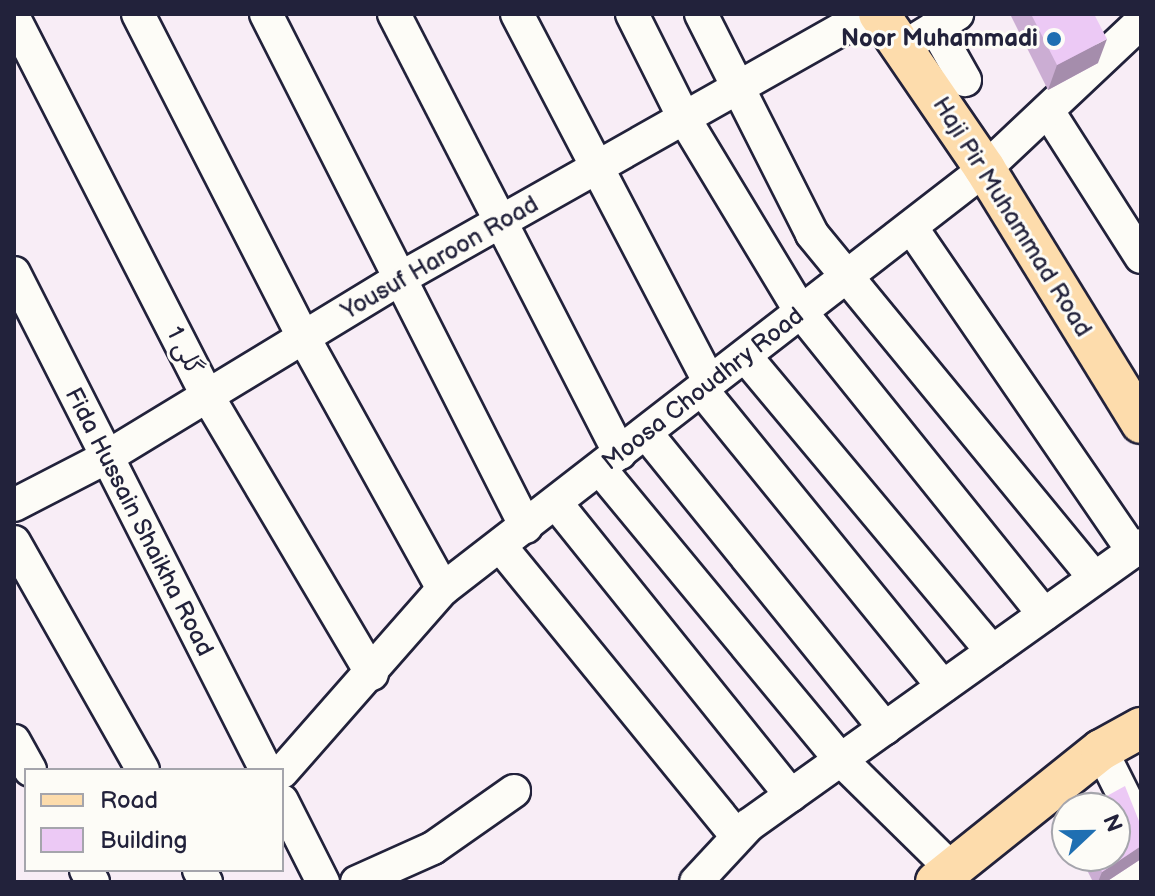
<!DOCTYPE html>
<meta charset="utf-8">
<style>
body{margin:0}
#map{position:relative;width:1155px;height:896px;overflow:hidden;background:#f8edf6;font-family:"Balsamiq Sans","Playpen Sans Arabic",sans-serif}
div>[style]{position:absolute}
.roads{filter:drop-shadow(2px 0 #22223b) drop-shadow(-2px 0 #22223b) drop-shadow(0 2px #22223b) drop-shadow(0 -2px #22223b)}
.minor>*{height:32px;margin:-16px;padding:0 16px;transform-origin:16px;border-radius:16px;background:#fdfcf7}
.major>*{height:40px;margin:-20px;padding:0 20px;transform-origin:20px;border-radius:20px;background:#fddcac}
.wall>*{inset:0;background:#cbadd3}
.shaded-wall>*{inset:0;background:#a58dac}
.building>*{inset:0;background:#ecc9f5}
.dots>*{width:22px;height:22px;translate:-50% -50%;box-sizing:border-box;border:4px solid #fdfcf7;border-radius:50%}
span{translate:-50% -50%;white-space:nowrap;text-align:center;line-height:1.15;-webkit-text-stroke:6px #fdfcf7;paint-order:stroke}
.poi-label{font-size:24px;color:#22223b;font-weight:700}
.right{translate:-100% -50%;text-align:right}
.street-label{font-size:24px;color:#22223b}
.frame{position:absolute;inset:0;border:16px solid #22223b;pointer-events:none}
.legend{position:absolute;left:24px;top:768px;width:260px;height:104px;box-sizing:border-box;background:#fdfcf7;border:2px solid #a5a5ac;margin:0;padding:10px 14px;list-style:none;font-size:24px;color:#22223b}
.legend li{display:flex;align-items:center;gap:16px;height:40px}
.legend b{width:40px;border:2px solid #a5a5ac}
.north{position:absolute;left:1051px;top:792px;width:80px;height:80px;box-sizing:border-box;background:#fdfcf7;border:2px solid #a5a5ac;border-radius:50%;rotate:68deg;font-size:22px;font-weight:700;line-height:32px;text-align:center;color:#22223b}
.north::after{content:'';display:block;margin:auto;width:28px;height:36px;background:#1f6fb2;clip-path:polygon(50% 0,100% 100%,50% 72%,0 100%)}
</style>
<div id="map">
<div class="roads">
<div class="minor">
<i style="left:138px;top:14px;width:364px;rotate:62.9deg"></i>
<i style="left:304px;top:338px;width:287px;rotate:61deg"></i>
<i style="left:266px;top:14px;width:575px;rotate:63.12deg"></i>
<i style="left:394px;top:14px;width:494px;rotate:62.8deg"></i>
<i style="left:517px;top:14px;width:416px;rotate:62.4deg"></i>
<i style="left:632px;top:14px;width:116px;rotate:63.4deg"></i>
<i style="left:684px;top:118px;width:227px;rotate:58.9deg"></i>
<i style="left:801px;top:312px;width:388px;rotate:51.2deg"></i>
<i style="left:701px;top:14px;width:246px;rotate:63.2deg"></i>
<i style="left:812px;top:234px;width:445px;rotate:50.6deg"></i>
<i style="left:14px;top:18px;width:424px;rotate:62.9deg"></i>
<i style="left:207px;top:395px;width:324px;rotate:59.4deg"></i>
<i style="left:935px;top:27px;width:61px;rotate:60.5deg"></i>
<i style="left:902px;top:48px;width:65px;rotate:-31.7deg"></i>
<i style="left:1048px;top:111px;width:173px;rotate:57.5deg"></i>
<i style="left:911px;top:227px;width:393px;rotate:55.6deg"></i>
<i style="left:14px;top:273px;width:557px;rotate:63.11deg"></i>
<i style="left:745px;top:356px;width:385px;rotate:50.1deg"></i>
<i style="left:702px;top:390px;width:382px;rotate:50.9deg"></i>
<i style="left:646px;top:433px;width:380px;rotate:51deg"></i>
<i style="left:600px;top:469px;width:378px;rotate:50.4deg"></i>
<i style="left:841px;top:760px;width:156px;rotate:44.5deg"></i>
<i style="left:556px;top:503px;width:375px;rotate:51.2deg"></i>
<i style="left:14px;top:505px;width:102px;rotate:-27.3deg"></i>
<i style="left:105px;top:458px;width:344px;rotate:-31.3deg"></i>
<i style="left:399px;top:279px;width:539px;rotate:-29.47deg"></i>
<i style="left:14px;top:542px;width:262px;rotate:60.5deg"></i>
<i style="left:501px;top:547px;width:372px;rotate:50.8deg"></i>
<i style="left:14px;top:741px;width:33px;rotate:61deg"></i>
<i style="left:1101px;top:750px;width:89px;rotate:63.4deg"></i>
<i style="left:282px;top:772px;width:244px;rotate:-48.7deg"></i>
<i style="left:443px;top:589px;width:686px;rotate:-37.77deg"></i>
<i style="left:985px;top:169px;width:214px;rotate:-43.3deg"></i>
<i style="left:282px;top:801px;width:91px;rotate:63.2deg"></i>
<i style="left:86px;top:870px;width:14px;rotate:60deg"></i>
<i style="left:199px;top:870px;width:14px;rotate:60deg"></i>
<i style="left:357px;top:882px;width:83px;rotate:-24.1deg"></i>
<i style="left:433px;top:848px;width:99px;rotate:-35.1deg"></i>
<i style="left:696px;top:882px;width:78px;rotate:-47.1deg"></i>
<i style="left:749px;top:825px;width:482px;rotate:-35.5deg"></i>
<i style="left:1125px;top:882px;width:20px;rotate:-37deg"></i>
</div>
<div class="major">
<i style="left:879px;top:14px;width:188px;rotate:55.6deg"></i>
<i style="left:985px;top:169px;width:298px;rotate:58.4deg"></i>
<i style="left:936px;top:882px;width:211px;rotate:-38.7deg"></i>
<i style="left:1101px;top:750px;width:46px;rotate:-28.8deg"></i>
</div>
</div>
<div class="wall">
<i style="clip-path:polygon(1010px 14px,1094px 14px,1098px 63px,1048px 90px)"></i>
<i style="clip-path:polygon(1141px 826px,1141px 859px,1106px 882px,1093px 882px,1080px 856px,1115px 856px)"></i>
</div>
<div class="shaded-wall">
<i style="clip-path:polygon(1107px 39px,1098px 63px,1048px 90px,1057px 65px)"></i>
<i style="clip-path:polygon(1141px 846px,1141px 859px,1106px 882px,1098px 882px,1102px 872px)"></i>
</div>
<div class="building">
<i style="clip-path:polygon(1031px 14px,1094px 14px,1107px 39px,1057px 65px)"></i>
<i style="clip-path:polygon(1125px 786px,1141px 826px,1141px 846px,1102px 872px,1095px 856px,1115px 856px,1115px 808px,1085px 808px)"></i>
</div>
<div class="dots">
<i style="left:1054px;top:39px;background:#1f6fb2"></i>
</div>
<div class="poi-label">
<span class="right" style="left:1038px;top:39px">Noor Muhammadi</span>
</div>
<div class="street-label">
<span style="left:1012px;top:217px;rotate:58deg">Haji Pir Muhammad Road</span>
<span style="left:440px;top:258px;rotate:-30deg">Yousuf Haroon Road</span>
<span style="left:184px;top:351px;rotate:63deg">گلی 1</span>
<span style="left:703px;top:389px;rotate:-38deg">Moosa Choudhry Road</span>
<span style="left:139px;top:522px;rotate:63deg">Fida Hussain Shaikha Road</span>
</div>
<div class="frame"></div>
<ul class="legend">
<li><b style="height:10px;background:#fddcac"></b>Road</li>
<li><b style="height:22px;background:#ecc9f5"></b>Building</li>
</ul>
<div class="north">N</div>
</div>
